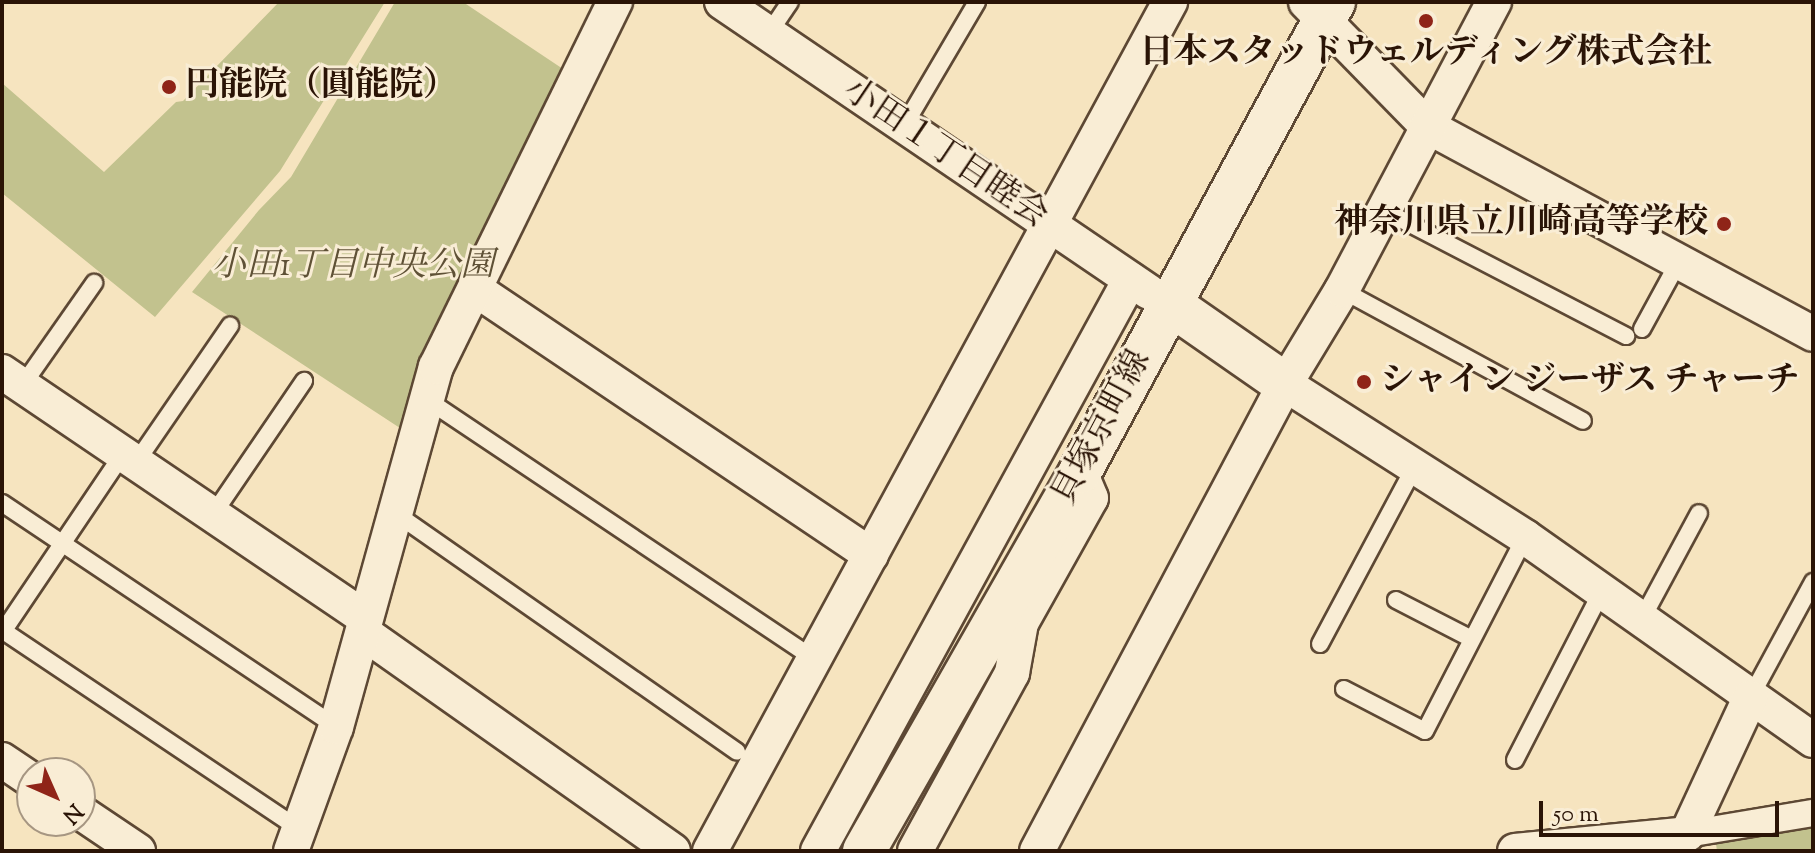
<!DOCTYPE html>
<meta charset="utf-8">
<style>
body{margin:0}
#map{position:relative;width:1815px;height:853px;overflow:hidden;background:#f6e4bf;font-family:"Sorts Mill Goudy","Noto Serif JP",serif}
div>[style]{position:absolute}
.green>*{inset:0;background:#c2c28e}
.roads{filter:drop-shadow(2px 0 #5d4834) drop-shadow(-2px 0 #5d4834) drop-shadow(0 2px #5d4834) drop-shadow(0 -2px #5d4834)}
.service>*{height:16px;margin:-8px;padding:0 8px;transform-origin:8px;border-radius:8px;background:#f9edd5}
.pedestrian>*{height:26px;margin:-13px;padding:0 13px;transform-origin:13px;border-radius:13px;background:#f9edd5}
.minor>*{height:34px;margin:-17px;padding:0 17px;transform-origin:17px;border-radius:17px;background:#f9edd5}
.tertiary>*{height:42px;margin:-21px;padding:0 21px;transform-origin:21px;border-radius:21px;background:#f9edd5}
.dots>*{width:22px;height:22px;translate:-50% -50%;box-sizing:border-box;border:4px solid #f9edd5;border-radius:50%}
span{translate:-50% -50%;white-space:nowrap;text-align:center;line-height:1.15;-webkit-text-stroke:6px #f9edd5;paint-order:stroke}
.poi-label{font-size:34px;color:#2a1406;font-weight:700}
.left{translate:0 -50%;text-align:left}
.right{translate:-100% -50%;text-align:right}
.street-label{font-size:34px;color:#2a1406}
.park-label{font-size:34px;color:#5f5136;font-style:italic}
.frame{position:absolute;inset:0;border:4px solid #2a1406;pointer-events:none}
.north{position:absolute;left:16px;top:757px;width:80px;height:80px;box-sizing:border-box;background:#f9edd5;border:2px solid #a69682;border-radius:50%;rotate:135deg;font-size:22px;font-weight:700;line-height:32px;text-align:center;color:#2a1406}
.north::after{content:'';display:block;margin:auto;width:28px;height:36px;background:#8f2418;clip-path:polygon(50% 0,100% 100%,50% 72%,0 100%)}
.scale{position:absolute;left:1539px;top:801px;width:240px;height:36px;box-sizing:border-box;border:4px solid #2a1406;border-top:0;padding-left:10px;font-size:24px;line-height:28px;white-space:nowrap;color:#2a1406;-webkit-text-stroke:6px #f9edd5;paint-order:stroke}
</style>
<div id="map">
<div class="green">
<i style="clip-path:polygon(279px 2px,385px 2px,280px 171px,155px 317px,2px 193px,2px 83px,104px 172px,176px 102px,183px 101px)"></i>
<i style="clip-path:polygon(395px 2px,463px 2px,566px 71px,403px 430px,192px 292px,259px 210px,291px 177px)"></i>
<i style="clip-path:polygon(1813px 826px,1813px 851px,1717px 851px,1716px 844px)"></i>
</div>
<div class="roads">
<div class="service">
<i style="left:769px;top:33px;width:37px;rotate:-56deg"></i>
<i style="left:904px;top:126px;width:144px;rotate:-59.5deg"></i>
<i style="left:1383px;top:210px;width:274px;rotate:27.4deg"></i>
<i style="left:1342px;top:290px;width:274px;rotate:28.5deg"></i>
<i style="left:1642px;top:329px;width:77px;rotate:-61.4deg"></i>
<i style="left:22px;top:386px;width:126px;rotate:-55deg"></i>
<i style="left:426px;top:399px;width:468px;rotate:33.8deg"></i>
<i style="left:135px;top:464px;width:168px;rotate:-55.5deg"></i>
<i style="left:2px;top:503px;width:402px;rotate:33.8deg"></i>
<i style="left:214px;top:513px;width:160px;rotate:-55.7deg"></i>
<i style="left:395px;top:513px;width:417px;rotate:34.9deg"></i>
<i style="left:1396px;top:600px;width:85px;rotate:27.2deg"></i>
<i style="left:1642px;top:619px;width:120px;rotate:-61.7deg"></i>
<i style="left:2px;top:630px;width:356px;rotate:33.8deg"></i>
<i style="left:2px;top:633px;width:215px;rotate:-56deg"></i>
<i style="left:1320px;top:644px;width:202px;rotate:-61.9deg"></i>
<i style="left:1344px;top:689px;width:91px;rotate:27.4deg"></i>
<i style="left:1425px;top:731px;width:218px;rotate:-62.7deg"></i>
<i style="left:1750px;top:698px;width:132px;rotate:-61.5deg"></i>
<i style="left:1515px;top:760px;width:190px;rotate:-62.8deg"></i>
</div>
<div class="pedestrian">
<i style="left:1687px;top:834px;width:128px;rotate:-9.5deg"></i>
</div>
<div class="minor">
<i style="left:722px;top:2px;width:516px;rotate:34.18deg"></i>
<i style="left:1306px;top:2px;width:173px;rotate:45.7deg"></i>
<i style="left:1427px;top:126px;width:438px;rotate:28.3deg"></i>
<i style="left:475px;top:289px;width:477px;rotate:33.9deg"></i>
<i style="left:2px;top:372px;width:439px;rotate:34.1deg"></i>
<i style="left:1285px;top:384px;width:285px;rotate:32.5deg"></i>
<i style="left:1525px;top:537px;width:352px;rotate:35.2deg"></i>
<i style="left:364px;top:633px;width:378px;rotate:35.2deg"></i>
<i style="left:2px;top:760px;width:36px;rotate:34deg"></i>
<i style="left:80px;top:812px;width:70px;rotate:33.9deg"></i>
<i style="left:291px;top:851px;width:132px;rotate:-70.1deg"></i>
<i style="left:336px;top:727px;width:374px;rotate:-74.5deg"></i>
<i style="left:436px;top:367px;width:407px;rotate:-63.9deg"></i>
<i style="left:710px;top:851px;width:966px;rotate:-61.55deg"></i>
<i style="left:818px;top:851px;width:651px;rotate:-61.35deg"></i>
<i style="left:915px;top:851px;width:203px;rotate:-61.4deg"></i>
<i style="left:1012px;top:673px;width:51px;rotate:-79.8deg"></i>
<i style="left:1021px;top:623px;width:143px;rotate:-60.8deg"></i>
<i style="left:1091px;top:498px;width:28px;rotate:-113deg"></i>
<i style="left:1037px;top:851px;width:529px;rotate:-62.03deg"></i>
<i style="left:1285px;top:384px;width:110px;rotate:-58.8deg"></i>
<i style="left:1342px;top:290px;width:326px;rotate:-62.2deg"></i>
<i style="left:1515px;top:851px;width:173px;rotate:-5.6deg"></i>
<i style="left:1687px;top:834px;width:150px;rotate:-65.1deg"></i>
</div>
<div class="tertiary">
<i style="left:1170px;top:304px;width:140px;rotate:34.8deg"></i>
<i style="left:864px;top:851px;width:436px;rotate:-60.3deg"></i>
<i style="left:1080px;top:472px;width:534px;rotate:-61.61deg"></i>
</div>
</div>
<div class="dots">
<i style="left:1426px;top:21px;background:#8f2418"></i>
<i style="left:169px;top:87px;background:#8f2418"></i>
<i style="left:1724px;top:224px;background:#8f2418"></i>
<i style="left:1364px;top:382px;background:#8f2418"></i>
</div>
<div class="poi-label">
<span style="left:1426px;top:54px">日本スタッドウェルディング株式会社</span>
<span class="left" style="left:185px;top:87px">円能院（圓能院）</span>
<span class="right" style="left:1708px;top:224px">神奈川県立川崎高等学校</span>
<span class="left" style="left:1380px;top:382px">シャイン ジーザス チャーチ</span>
</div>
<div class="street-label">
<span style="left:945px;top:154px;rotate:34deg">小田１丁目睦会</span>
<span style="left:1102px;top:428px;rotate:-62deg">貝塚京町線</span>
</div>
<div class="park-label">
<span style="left:353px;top:267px">小田1丁目中央公園</span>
</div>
<div class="frame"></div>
<div class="north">N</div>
<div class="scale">50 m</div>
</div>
